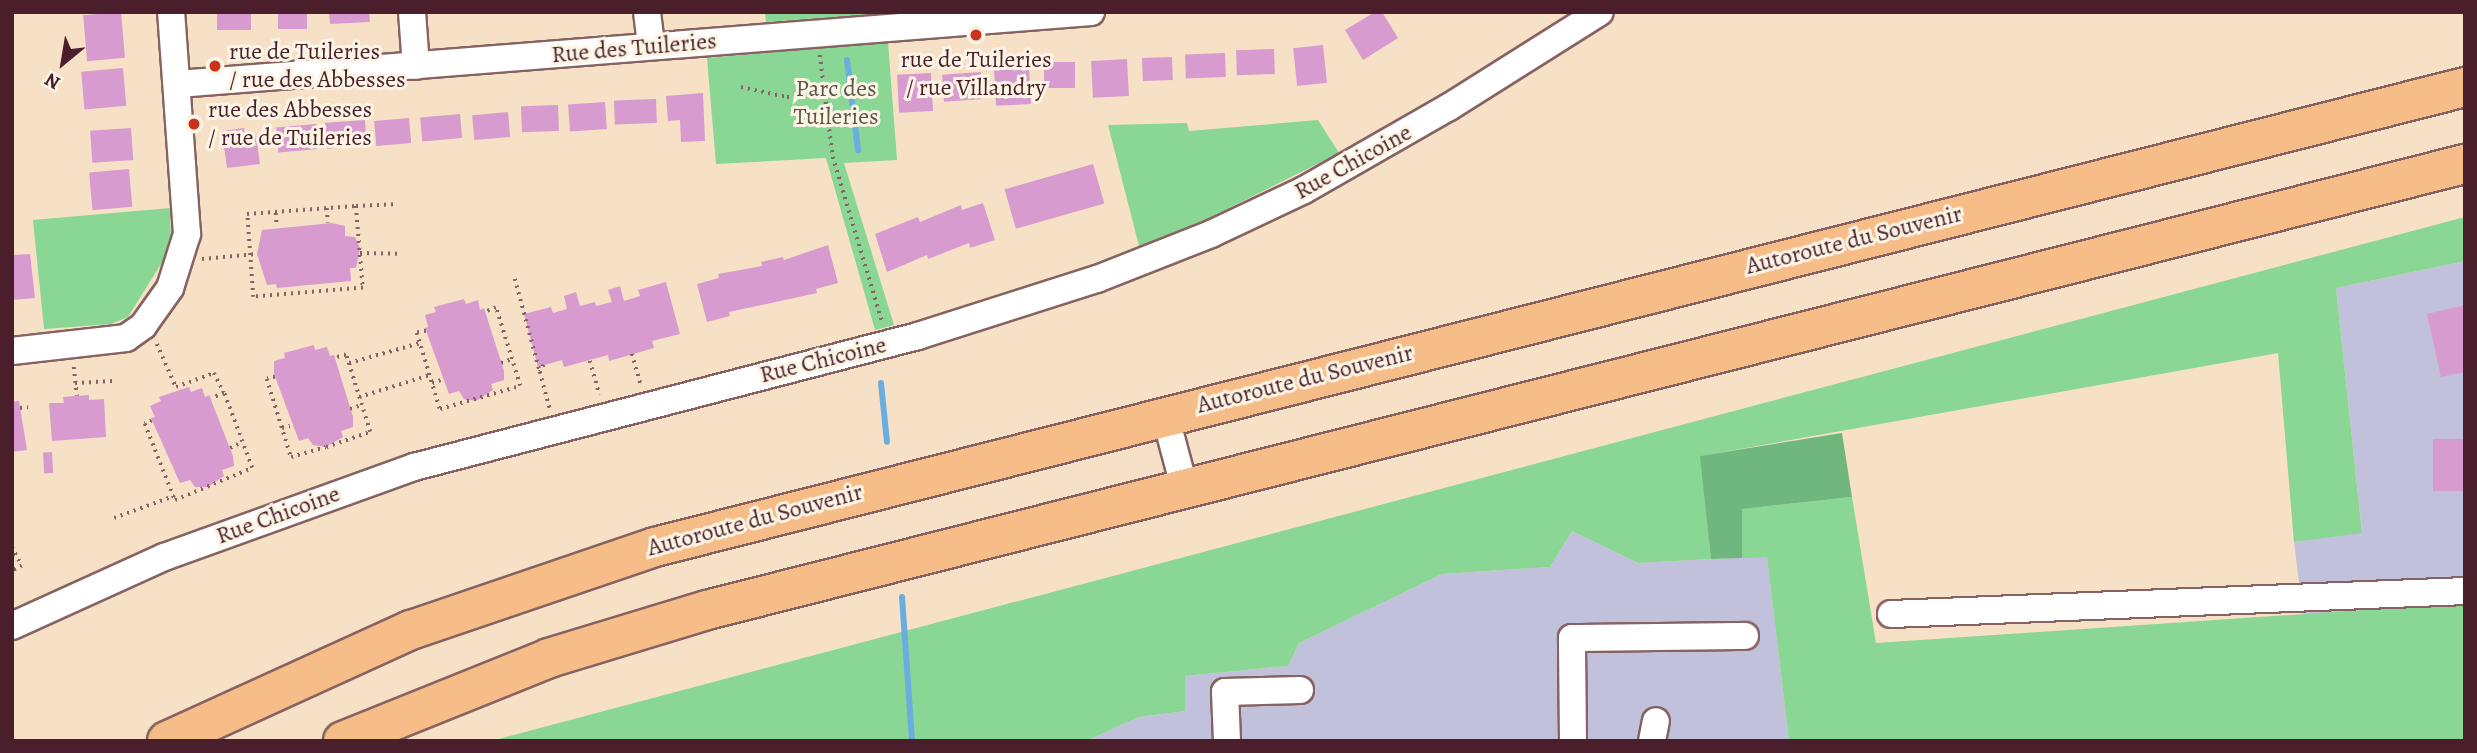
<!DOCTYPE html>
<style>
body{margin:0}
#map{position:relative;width:2477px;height:753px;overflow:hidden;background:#f6e1c7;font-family:Alegreya,serif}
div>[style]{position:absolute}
.industrial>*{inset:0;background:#c2c1dc}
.green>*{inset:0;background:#8ad694}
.forest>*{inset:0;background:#6fb77e}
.stream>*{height:6px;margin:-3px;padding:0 3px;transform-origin:3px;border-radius:3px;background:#6aaedf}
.building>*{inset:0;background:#d79bcf;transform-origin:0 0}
.path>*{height:3.5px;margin-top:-1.75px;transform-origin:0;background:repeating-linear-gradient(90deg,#866362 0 2px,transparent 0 7px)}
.roads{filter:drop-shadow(2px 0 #866362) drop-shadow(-2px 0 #866362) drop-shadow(0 2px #866362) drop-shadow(0 -2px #866362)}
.minor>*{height:26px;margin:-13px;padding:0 13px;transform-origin:13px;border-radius:13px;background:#fff}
.highway>*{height:38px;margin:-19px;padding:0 19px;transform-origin:19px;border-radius:19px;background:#f7bd88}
.dots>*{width:19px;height:19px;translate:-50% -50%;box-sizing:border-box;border:4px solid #fcf5e5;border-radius:50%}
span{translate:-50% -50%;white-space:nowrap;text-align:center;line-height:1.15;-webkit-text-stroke:6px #fcf5e5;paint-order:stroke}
.street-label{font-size:24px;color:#4a1f2b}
.poi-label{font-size:24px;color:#4a1f2b}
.left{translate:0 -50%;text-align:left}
.park-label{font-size:24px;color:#5d564a}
.frame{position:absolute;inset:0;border:14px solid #4a1f2b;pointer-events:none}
.north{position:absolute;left:28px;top:28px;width:70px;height:70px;-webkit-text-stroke:5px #fcf5e5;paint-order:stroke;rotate:210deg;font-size:19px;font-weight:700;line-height:28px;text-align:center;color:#4a1f2b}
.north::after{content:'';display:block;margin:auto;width:24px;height:32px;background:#4a1f2b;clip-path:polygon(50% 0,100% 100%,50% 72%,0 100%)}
</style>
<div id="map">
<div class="industrial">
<i style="clip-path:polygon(2465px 261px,2465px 603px,2303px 615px,2294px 542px,2362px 532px,2336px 288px)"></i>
<i style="clip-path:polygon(1572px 531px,1638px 563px,1767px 556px,1789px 741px,1086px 741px,1139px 717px,1185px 711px,1185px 676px,1288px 666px,1299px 643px,1442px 574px,1550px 567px)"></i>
</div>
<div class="green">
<i style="clip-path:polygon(765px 12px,886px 12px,886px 13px,766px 22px)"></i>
<i style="clip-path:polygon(888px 42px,897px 160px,844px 163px,894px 325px,875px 330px,826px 158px,716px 164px,707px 58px)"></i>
<i style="clip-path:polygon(1318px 120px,1339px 153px,1205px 220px,1139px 246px,1108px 125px,1187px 123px,1189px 131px)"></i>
<i style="clip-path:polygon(170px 208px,171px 248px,128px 317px,111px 324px,44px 329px,33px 220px)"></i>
<i style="clip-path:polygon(2465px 217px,2465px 261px,2336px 288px,2362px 533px,2294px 542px,2278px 353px,1701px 456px,1711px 559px,1638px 563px,1572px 531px,1550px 567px,1442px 574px,1299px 643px,1288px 666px,1185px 676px,1185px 711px,1139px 717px,1086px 741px,491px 741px)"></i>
<i style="clip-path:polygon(1852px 497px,1876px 643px,2465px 603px,2465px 741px,1789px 741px,1767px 557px,1742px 558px,1741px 509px)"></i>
</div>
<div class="forest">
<i style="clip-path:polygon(1842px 433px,1852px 497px,1742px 509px,1742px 558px,1711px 559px,1700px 456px)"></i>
</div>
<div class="stream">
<i style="left:847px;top:60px;width:91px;rotate:83deg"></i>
<i style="left:881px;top:383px;width:59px;rotate:84.2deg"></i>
<i style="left:902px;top:597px;width:144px;rotate:86deg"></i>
</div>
<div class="building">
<i style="left:121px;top:12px;width:46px;height:38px;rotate:85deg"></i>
<i style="left:217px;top:12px;width:34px;height:18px"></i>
<i style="left:278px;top:12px;width:29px;height:17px"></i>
<i style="clip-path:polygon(329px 12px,369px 12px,370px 22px,330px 24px)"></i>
<i style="clip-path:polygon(1375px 12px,1382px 12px,1398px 38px,1363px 60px,1345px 30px)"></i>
<i style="left:1323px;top:45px;width:38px;height:30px;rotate:84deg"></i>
<i style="left:1274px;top:49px;width:25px;height:38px;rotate:88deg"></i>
<i style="left:1225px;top:53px;width:24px;height:40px;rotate:88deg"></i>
<i style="left:1172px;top:57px;width:23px;height:30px;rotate:88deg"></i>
<i style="left:1127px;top:59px;width:37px;height:36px;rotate:87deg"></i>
<i style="left:1075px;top:62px;width:26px;height:31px;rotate:90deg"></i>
<i style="left:1029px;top:66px;width:38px;height:35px;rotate:87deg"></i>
<i style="left:123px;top:68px;width:38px;height:42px;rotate:85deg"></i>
<i style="left:981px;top:72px;width:27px;height:39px;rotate:86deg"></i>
<i style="left:931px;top:73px;width:38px;height:34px;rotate:87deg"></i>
<i style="clip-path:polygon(703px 93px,705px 141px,681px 142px,680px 120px,668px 121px,666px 96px)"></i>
<i style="left:656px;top:99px;width:24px;height:42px;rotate:88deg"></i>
<i style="left:605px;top:102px;width:27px;height:37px;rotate:86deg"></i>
<i style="left:558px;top:105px;width:26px;height:37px;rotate:88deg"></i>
<i style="left:508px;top:112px;width:25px;height:36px;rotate:85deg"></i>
<i style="left:460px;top:114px;width:24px;height:40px;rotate:85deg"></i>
<i style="left:409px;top:118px;width:25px;height:35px;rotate:85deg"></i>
<i style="left:365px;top:120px;width:26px;height:40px;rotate:86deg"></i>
<i style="left:316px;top:124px;width:25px;height:40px;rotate:85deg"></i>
<i style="left:131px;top:128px;width:32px;height:41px;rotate:86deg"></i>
<i style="clip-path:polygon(244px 128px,245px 136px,256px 135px,260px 164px,227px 168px,222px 131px)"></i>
<i style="left:1093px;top:164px;width:41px;height:92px;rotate:74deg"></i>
<i style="left:129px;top:169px;width:38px;height:40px;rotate:85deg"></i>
<i style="clip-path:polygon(983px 203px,995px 240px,970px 248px,969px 243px,928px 259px,927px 255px,887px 272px,875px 234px,918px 217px,920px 222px,961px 205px,962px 210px)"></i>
<i style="clip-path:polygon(332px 223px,345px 226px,345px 236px,355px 237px,360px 248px,356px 268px,350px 268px,351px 281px,277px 288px,276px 284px,267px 285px,257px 254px,262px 230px)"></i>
<i style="clip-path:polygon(828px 245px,838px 283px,816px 289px,817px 293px,729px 312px,730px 316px,707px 322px,697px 284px,719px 278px,718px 274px,762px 266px,761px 262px,783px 257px,784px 260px)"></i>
<i style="clip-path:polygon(30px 254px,35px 298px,12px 300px,12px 255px)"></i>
<i style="clip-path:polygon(666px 282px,680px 334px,652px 341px,654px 348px,609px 361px,608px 355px,564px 367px,562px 360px,538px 367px,524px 314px,551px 307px,553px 313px,567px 309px,564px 296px,576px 292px,580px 306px,595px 302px,596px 306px,612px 302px,608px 290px,620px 286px,624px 301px,640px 296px,638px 290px)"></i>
<i style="clip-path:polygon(464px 299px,466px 304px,478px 300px,480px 310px,484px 308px,504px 371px,504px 380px,491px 384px,493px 390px,476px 401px,464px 399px,459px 391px,449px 394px,425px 328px,428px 327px,425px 315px,436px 312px,434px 307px)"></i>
<i style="clip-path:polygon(2465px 305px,2465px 372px,2441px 377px,2427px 314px)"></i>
<i style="clip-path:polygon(314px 345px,315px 350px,327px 347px,330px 356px,334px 355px,353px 417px,353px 427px,341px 431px,343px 437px,326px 447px,313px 445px,308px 438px,299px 441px,274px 374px,274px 361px,285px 358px,284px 353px)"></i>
<i style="clip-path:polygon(189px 387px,191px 392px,202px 388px,205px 397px,209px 395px,233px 456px,234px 466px,222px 470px,224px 476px,208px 487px,195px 487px,190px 480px,180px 483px,151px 418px,155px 417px,150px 406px,161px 401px,159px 397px)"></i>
<i style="clip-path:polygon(89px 395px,89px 400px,104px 399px,106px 437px,52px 441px,49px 403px,64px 403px,63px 397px)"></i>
<i style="clip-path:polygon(19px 401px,27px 450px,12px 452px,12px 402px)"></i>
<i style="left:2465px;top:439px;width:52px;height:32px;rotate:90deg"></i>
<i style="left:52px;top:452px;width:21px;height:9px;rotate:87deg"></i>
</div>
<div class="path">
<i style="left:820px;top:55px;width:40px;rotate:82.9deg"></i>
<i style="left:741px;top:87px;width:47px;rotate:12.3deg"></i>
<i style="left:787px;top:97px;width:38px;rotate:-3deg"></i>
<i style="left:825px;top:95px;width:63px;rotate:82.6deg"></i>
<i style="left:833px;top:157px;width:171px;rotate:73.4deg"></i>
<i style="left:356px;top:206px;width:82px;rotate:85.1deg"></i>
<i style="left:363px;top:288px;width:110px;rotate:175.3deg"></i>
<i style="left:253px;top:297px;width:83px;rotate:-94.1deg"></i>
<i style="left:247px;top:214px;width:109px;rotate:-4.2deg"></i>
<i style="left:356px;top:206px;width:42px;rotate:-2.7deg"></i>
<i style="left:327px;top:208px;width:15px;rotate:86deg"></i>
<i style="left:276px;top:213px;width:13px;rotate:86deg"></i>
<i style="left:360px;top:253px;width:39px;rotate:1deg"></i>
<i style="left:202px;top:259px;width:55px;rotate:-5.2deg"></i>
<i style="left:515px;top:279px;width:96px;rotate:75deg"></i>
<i style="left:426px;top:331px;width:9px;rotate:167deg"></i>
<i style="left:417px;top:333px;width:79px;rotate:73.2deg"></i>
<i style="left:440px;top:409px;width:83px;rotate:-16deg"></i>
<i style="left:520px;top:386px;width:82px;rotate:-107.1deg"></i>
<i style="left:496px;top:308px;width:12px;rotate:160deg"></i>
<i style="left:157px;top:344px;width:47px;rotate:66.2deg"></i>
<i style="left:176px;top:387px;width:40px;rotate:-20.2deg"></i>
<i style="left:214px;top:373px;width:22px;rotate:63deg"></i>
<i style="left:632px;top:354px;width:33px;rotate:74deg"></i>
<i style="left:590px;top:361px;width:35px;rotate:74deg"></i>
<i style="left:349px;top:363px;width:74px;rotate:-15.7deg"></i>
<i style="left:501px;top:363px;width:12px;rotate:-20deg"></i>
<i style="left:544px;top:365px;width:8px;rotate:120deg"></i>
<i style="left:540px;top:372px;width:39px;rotate:75deg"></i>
<i style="left:74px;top:367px;width:29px;rotate:84deg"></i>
<i style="left:275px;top:377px;width:8px;rotate:166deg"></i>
<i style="left:267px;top:379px;width:82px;rotate:72.9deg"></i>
<i style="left:291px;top:457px;width:36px;rotate:-16deg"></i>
<i style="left:326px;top:447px;width:46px;rotate:-18.8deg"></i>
<i style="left:370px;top:432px;width:81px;rotate:-107.3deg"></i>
<i style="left:346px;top:355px;width:11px;rotate:165deg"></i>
<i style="left:75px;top:383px;width:38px;rotate:-3deg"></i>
<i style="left:432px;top:383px;width:9px;rotate:-18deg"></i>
<i style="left:359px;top:397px;width:74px;rotate:-17.2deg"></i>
<i style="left:20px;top:408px;width:8px;rotate:-7deg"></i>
<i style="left:350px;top:409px;width:12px;rotate:-20deg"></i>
<i style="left:152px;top:421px;width:8px;rotate:157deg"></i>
<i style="left:145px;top:424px;width:82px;rotate:68.5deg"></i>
<i style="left:175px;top:500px;width:83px;rotate:-22.6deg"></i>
<i style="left:252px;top:468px;width:80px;rotate:-110.5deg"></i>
<i style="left:224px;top:393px;width:14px;rotate:155deg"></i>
<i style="left:282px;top:428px;width:8px;rotate:-14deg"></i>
<i style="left:230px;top:448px;width:13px;rotate:-27deg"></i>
<i style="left:114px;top:518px;width:64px;rotate:-20.1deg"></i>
<i style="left:12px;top:547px;width:21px;rotate:62deg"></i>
<i style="left:22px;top:566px;width:11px;rotate:153deg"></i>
</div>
<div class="roads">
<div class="minor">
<i style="left:412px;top:12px;width:54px;rotate:85.8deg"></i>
<i style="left:647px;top:12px;width:34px;rotate:83deg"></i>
<i style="left:178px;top:84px;width:916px;rotate:-4.51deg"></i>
<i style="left:12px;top:351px;width:115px;rotate:-6.5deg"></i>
<i style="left:126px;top:338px;width:21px;rotate:-35deg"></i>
<i style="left:143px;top:326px;width:47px;rotate:-54.6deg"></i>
<i style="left:170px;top:288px;width:57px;rotate:-72.5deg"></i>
<i style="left:187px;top:234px;width:223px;rotate:-94.1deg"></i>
<i style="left:1165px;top:415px;width:73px;rotate:75deg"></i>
<i style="left:1891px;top:614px;width:574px;rotate:-2.29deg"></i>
<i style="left:12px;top:626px;width:167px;rotate:-24.4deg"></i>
<i style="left:164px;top:557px;width:266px;rotate:-19.8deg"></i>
<i style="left:414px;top:467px;width:521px;rotate:-14.57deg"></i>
<i style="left:918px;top:336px;width:188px;rotate:-17.7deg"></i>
<i style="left:1097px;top:279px;width:123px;rotate:-21.5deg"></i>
<i style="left:1211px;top:234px;width:103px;rotate:-25.3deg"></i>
<i style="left:1304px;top:190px;width:167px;rotate:-29.8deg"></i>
<i style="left:1449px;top:107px;width:178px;rotate:-32.2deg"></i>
<i style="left:1227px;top:741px;width:49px;rotate:-92.3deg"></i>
<i style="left:1225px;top:692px;width:75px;rotate:-1.5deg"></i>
<i style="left:1573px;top:741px;width:103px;rotate:-90.6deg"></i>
<i style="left:1572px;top:638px;width:173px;rotate:-0.7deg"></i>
<i style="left:1652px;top:741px;width:20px;rotate:-79deg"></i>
</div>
<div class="highway">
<i style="left:167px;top:741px;width:268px;rotate:-24.5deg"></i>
<i style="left:411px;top:630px;width:258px;rotate:-18.8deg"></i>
<i style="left:655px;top:547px;width:1868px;rotate:-14.26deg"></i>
<i style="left:343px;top:741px;width:222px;rotate:-21.9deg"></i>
<i style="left:549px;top:658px;width:165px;rotate:-16.9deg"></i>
<i style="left:707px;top:610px;width:1814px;rotate:-14.24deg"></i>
</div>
</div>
<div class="dots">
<i style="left:976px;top:35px;background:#c8321e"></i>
<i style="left:215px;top:66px;background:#c8321e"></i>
<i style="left:194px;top:124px;background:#c8321e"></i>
</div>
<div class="street-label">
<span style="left:634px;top:48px;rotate:-5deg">Rue des Tuileries</span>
<span style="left:1353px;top:162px;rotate:-29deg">Rue Chicoine</span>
<span style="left:1854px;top:240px;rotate:-14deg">Autoroute du Souvenir</span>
<span style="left:823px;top:360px;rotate:-14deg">Rue Chicoine</span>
<span style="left:1305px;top:379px;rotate:-14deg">Autoroute du Souvenir</span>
<span style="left:278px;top:515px;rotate:-20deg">Rue Chicoine</span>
<span style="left:755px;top:520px;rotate:-15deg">Autoroute du Souvenir</span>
</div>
<div class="poi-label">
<span class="left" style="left:229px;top:66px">rue de Tuileries<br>/ rue des Abbesses</span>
<span style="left:976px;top:74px">rue de Tuileries<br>/ rue Villandry</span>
<span class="left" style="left:208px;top:124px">rue des Abbesses<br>/ rue de Tuileries</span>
</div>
<div class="park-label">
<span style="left:836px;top:103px">Parc des<br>Tuileries</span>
</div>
<div class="frame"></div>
<div class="north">N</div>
</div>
